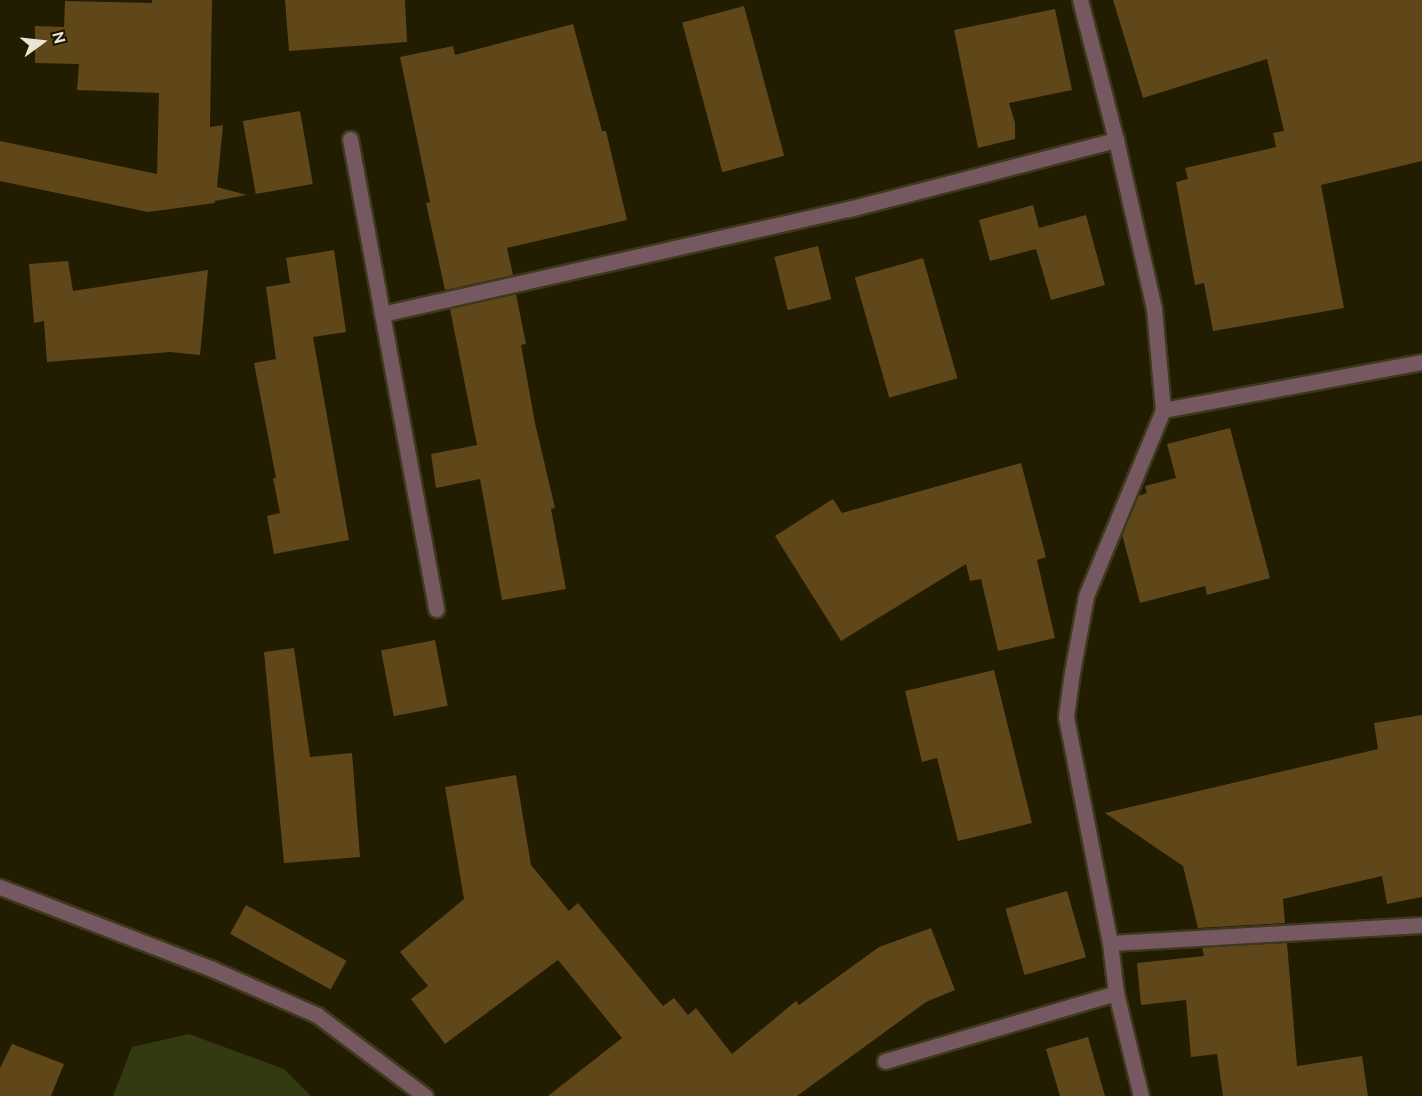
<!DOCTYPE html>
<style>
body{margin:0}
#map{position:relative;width:1422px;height:1096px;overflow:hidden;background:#221c00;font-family:Ubuntu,sans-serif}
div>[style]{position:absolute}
.green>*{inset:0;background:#333a11}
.building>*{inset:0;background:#604719;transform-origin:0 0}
.roads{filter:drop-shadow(2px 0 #3e381e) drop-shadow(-2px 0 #3e381e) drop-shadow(0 2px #3e381e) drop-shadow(0 -2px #3e381e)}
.service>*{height:15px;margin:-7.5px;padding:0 7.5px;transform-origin:7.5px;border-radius:7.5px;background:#765960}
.minor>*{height:15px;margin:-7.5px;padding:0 7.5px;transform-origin:7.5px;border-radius:7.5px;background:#765960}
span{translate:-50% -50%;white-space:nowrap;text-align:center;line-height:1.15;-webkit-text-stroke:5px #171300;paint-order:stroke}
.north{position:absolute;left:12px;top:12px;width:60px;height:60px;-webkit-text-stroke:4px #171300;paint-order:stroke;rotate:75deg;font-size:16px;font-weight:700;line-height:24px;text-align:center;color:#e9e5d4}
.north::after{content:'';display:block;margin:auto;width:21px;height:27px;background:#e9e5d4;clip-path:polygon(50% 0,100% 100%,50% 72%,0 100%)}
</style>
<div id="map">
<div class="green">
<i style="clip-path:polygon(189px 1034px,284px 1069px,311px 1096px,113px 1096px,132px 1047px)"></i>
</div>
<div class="building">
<i style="clip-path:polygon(152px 0,212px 0,210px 127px,223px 125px,217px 187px,247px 195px,215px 201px,215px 203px,148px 212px,0 181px,0 141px,157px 174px,159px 93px,77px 90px,79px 64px,35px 63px,35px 26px,64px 27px,65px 1px,152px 3px)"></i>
<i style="clip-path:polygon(285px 0,405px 0,407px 42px,289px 51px)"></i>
<i style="clip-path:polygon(1113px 0,1422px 0,1422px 161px,1321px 185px,1344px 308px,1213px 331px,1204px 283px,1195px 285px,1176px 182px,1188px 179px,1185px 168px,1276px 147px,1273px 133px,1284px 131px,1267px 59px,1143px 98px)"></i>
<i style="left:744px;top:6px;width:155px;height:64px;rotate:75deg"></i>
<i style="clip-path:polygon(1055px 9px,1072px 90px,1009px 103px,1015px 123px,1015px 139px,978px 148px,954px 30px)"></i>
<i style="clip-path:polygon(573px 24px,602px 131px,606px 131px,627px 220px,507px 248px,513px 275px,445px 290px,426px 203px,430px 202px,400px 57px,453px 46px,455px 55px)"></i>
<i style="left:300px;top:111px;width:74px;height:58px;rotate:80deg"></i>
<i style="clip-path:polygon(1033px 205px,1039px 228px,1086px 215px,1105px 285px,1051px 300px,1036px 249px,990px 261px,979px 220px)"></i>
<i style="left:818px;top:246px;width:55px;height:45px;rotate:76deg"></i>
<i style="clip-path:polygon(334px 250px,346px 332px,313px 337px,349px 540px,274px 554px,267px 516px,280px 513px,273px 478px,276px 478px,254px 363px,276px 359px,266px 287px,290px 283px,286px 258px)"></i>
<i style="left:923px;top:258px;width:125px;height:71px;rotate:74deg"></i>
<i style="clip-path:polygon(68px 261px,73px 291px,208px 270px,200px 355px,170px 352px,47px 362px,44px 321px,34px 323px,29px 264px)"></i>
<i style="clip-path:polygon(516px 294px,526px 344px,521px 345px,535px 423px,555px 508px,551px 509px,566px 589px,502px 600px,480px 479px,436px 488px,431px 454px,477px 445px,450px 309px)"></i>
<i style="clip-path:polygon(1230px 428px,1270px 578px,1207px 595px,1205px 586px,1140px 603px,1122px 534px,1138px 496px,1147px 493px,1145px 486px,1176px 478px,1167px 444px)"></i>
<i style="clip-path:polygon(1021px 463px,1046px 557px,1037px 560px,1055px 638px,998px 651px,981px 579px,970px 581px,966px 564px,841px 641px,775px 536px,833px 499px,842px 513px)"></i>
<i style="left:435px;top:640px;width:67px;height:55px;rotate:79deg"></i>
<i style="clip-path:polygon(294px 648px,310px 757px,352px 753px,360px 857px,284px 863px,264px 652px)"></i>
<i style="clip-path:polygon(994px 670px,1032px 823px,958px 841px,937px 758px,922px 762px,905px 691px)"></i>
<i style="clip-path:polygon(1422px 715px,1422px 897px,1387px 904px,1382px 876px,1283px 899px,1285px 923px,1198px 928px,1183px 866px,1105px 813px,1378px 749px,1374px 723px)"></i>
<i style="clip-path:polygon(516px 775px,531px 865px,569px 911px,578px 903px,663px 1006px,674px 998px,688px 1015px,696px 1008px,732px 1054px,796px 1001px,799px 1005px,879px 947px,931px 928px,955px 990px,926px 1002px,797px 1096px,548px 1096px,622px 1038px,558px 960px,445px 1044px,411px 999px,428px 986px,400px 952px,464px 899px,445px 787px)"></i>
<i style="left:1067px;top:891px;width:69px;height:64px;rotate:74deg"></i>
<i style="left:246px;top:905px;width:115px;height:33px;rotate:29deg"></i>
<i style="clip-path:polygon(1287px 943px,1297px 1066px,1362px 1056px,1368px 1096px,1223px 1096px,1217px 1054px,1191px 1057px,1186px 1000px,1141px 1005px,1137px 963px,1204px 956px,1202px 947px)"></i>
<i style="clip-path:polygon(1088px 1037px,1105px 1096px,1060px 1096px,1046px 1049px)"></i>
<i style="clip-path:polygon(12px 1044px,64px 1064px,51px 1096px,0 1096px,0 1068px)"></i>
</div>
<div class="roads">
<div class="service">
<i style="left:885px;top:1061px;width:241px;rotate:-16.4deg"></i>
</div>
<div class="minor">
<i style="left:1080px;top:0;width:145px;rotate:75.6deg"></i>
<i style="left:1116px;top:140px;width:173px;rotate:77.3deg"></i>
<i style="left:1154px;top:309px;width:101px;rotate:84.9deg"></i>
<i style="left:1163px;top:410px;width:201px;rotate:112.5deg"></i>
<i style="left:1086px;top:596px;width:77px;rotate:100.4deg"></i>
<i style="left:1072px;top:672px;width:45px;rotate:97.6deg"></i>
<i style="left:1066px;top:717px;width:230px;rotate:79deg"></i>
<i style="left:1110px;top:943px;width:50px;rotate:83.2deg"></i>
<i style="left:1116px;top:993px;width:106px;rotate:76.4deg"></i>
<i style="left:350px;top:139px;width:478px;rotate:79.6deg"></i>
<i style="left:382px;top:314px;width:479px;rotate:-12.7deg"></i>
<i style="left:849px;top:209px;width:276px;rotate:-14.5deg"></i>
<i style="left:1163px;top:410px;width:263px;rotate:-10.5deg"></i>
<i style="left:0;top:887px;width:227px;rotate:21.1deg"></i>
<i style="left:212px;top:969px;width:115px;rotate:23.7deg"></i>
<i style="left:317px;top:1015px;width:135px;rotate:36.9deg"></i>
<i style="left:1110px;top:943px;width:313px;rotate:-3.3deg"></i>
</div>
</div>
<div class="north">N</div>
</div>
